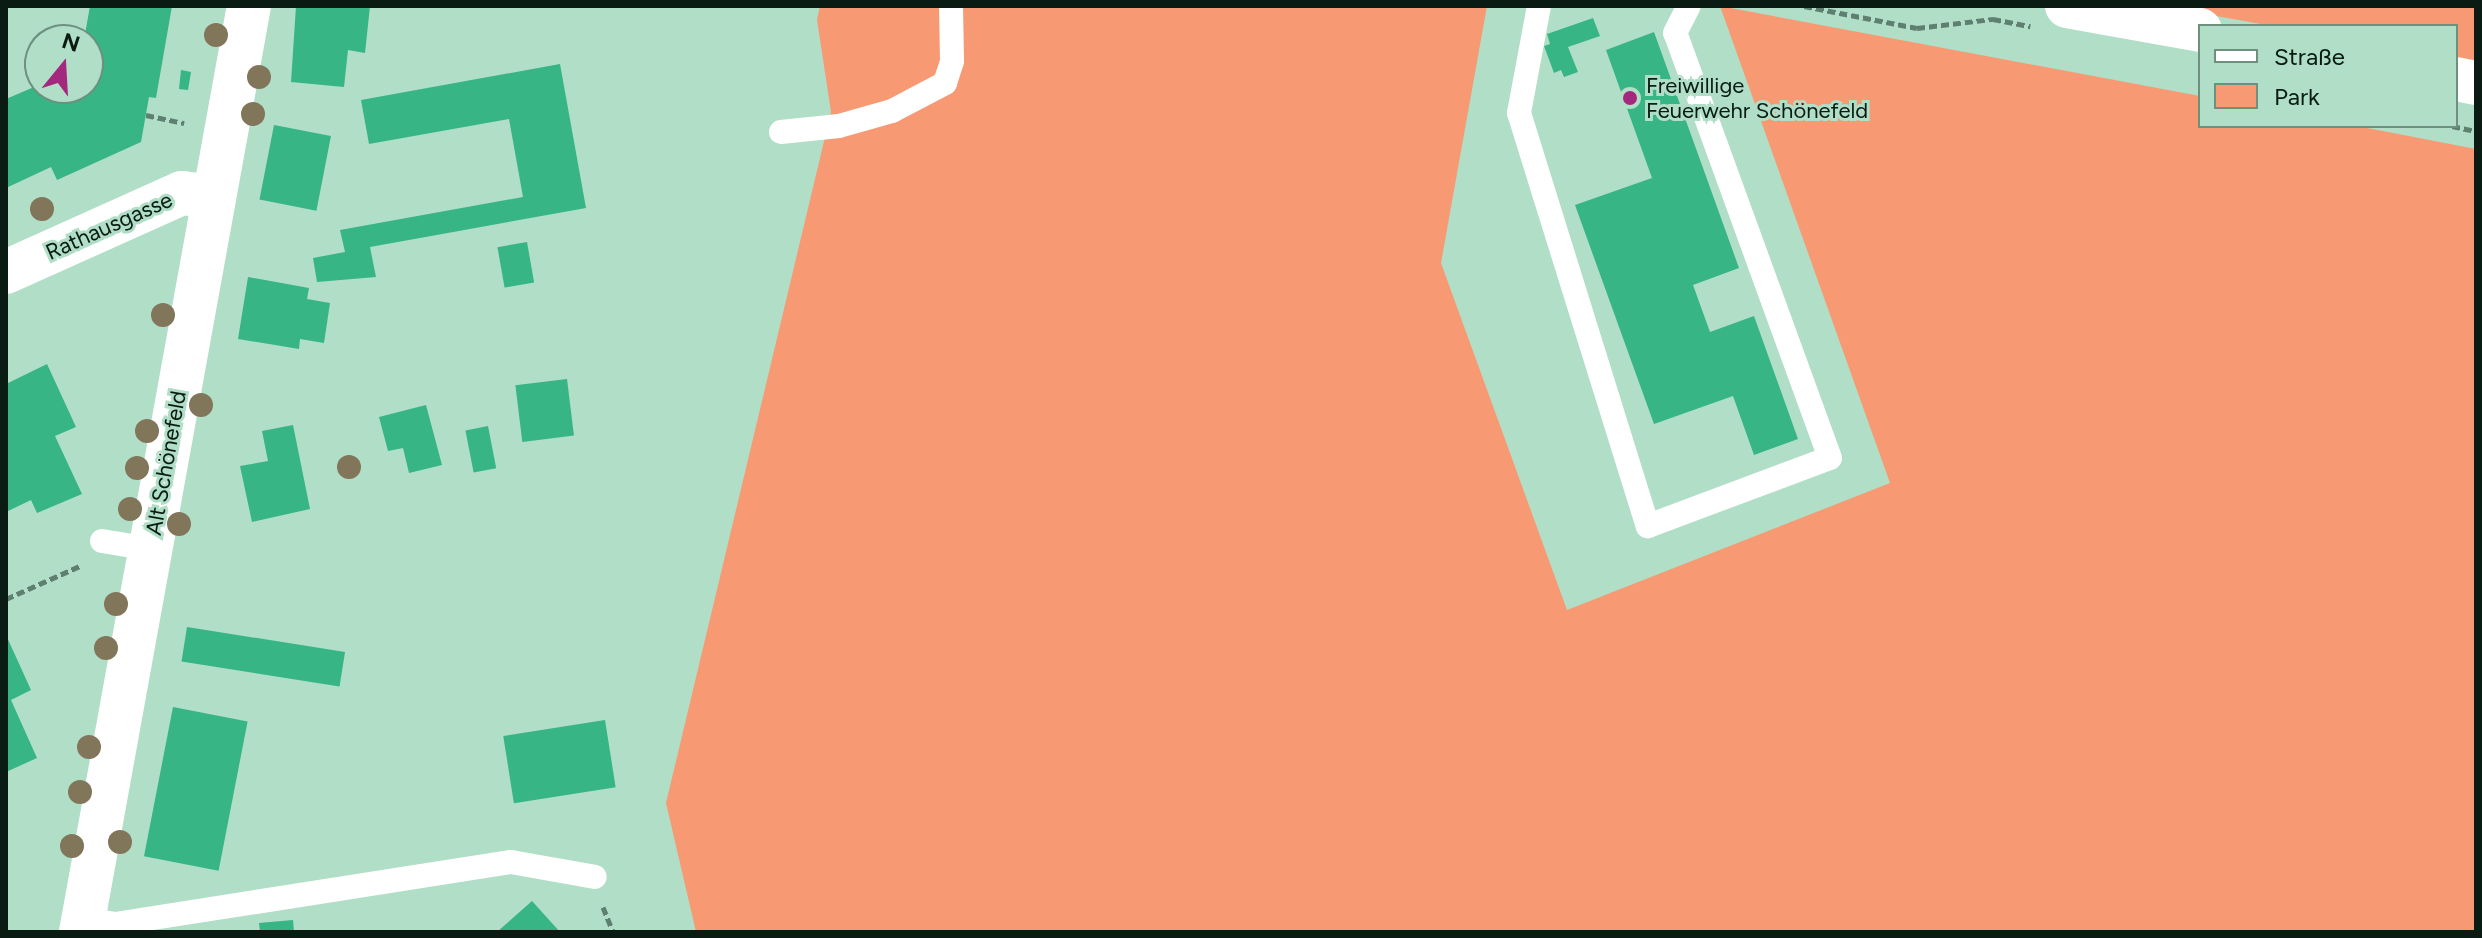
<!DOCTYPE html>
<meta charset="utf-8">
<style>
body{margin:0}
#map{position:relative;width:2482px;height:938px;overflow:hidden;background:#b0dec7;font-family:Figtree,sans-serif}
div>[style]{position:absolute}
.green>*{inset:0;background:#f79a74}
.building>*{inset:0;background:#37b584;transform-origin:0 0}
.path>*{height:5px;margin-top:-2.5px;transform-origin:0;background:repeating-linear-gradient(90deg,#5f8070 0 8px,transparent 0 12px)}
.lane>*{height:24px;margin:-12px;padding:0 12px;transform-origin:12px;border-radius:12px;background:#fff}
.street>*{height:44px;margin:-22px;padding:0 22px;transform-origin:22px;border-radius:22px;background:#fff}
.secondary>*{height:44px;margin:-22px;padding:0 22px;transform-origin:22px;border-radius:22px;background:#fff}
.trees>*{width:24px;height:24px;margin:-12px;border-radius:50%;background:#81755a}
.dots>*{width:22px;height:22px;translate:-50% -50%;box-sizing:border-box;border:4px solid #b0dec7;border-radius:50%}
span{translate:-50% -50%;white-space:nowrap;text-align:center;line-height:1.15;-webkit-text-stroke:6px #b0dec7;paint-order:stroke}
.poi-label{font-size:22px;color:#091b12}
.left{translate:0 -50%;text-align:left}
.street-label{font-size:22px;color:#091b12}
.frame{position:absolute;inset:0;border:8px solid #091b12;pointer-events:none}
.legend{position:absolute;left:2198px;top:24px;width:260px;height:104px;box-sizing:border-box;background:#b0dec7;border:2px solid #6d907f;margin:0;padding:10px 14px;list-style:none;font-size:24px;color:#091b12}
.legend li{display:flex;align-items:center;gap:16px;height:40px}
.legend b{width:40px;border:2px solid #6d907f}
.north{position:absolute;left:24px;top:24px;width:80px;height:80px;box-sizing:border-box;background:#b0dec7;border:2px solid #6d907f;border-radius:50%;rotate:18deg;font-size:22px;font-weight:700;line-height:32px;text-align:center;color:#091b12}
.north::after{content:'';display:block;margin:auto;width:28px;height:36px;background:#a3287e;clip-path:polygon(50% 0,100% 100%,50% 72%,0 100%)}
</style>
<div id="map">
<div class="green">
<i style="clip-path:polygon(820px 6px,1487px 6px,1441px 263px,1567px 610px,1890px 483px,1720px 6px,2200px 96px,2200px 126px,2357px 126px,2476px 149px,2476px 932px,696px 932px,666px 803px,831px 112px,817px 20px)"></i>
<i style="clip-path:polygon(2189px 6px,2476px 6px,2476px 63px,2456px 60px,2456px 26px,2272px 26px,2188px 11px)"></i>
</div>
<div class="building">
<i style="clip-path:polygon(90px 6px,172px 6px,156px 98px,149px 97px,141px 142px,57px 180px,51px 167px,6px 188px,6px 99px,34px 87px,38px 93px,88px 88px,84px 40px)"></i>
<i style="clip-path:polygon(296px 6px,370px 6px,365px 53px,348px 50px,344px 87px,291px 82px)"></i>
<i style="clip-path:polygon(1593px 18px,1600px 36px,1568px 47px,1578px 72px,1564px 77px,1561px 70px,1554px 73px,1544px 46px,1550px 44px,1547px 34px)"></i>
<i style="clip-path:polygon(1654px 32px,1739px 268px,1693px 285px,1710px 332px,1754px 316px,1798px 439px,1754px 455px,1733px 396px,1654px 424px,1575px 205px,1652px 178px,1606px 50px)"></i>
<i style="clip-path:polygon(560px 64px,586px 208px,370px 247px,376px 277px,317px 282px,313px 258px,345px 252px,340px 230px,523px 197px,509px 119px,369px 144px,361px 100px)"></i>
<i style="clip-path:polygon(181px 70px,191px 72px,188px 90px,179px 89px)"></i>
<i style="left:274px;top:125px;width:58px;height:76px;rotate:11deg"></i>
<i style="left:527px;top:242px;width:41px;height:30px;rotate:80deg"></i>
<i style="clip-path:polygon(248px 277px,309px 288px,307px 299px,330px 303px,324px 343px,300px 339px,299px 349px,238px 339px)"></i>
<i style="clip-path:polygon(47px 364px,76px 427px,55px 436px,82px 494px,37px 513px,31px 500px,6px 512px,6px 384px)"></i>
<i style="left:567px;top:379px;width:57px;height:52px;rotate:83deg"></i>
<i style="clip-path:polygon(426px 405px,442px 465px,409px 473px,403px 448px,388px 451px,379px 417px)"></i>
<i style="clip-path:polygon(293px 425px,310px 509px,252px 522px,240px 466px,268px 461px,262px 431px)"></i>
<i style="left:488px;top:426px;width:43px;height:23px;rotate:79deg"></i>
<i style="left:187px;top:627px;width:160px;height:35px;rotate:9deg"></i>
<i style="clip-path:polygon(6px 635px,31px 690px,11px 700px,37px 758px,6px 772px)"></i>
<i style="left:173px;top:707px;width:76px;height:152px;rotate:11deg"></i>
<i style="left:605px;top:720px;width:68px;height:103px;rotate:81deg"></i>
<i style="clip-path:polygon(532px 901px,560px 932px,497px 932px)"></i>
<i style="clip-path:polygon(293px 920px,294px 932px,260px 932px,259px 923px)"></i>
</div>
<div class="path">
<i style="left:1804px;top:6px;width:115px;rotate:11deg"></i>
<i style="left:1917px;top:28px;width:77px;rotate:-6.8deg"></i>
<i style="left:1993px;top:19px;width:38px;rotate:11deg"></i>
<i style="left:146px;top:115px;width:39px;rotate:12deg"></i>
<i style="left:2452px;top:126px;width:25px;rotate:12deg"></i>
<i style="left:6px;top:599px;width:83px;rotate:-24.1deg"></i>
<i style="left:603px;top:907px;width:27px;rotate:68deg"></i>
</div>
<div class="lane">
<i style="left:1539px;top:6px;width:109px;rotate:100.6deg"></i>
<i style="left:1519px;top:113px;width:433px;rotate:72.7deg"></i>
<i style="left:1648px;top:526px;width:194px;rotate:-20.5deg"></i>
<i style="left:1830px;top:458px;width:452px;rotate:-110deg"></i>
<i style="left:1675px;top:33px;width:30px;rotate:-63deg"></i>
<i style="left:781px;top:132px;width:58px;rotate:-5.9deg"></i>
<i style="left:839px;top:126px;width:55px;rotate:-15.8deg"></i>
<i style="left:892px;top:111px;width:60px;rotate:-27.8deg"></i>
<i style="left:945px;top:83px;width:23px;rotate:-72deg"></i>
<i style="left:952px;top:61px;width:55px;rotate:-91deg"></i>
<i style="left:102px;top:541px;width:50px;rotate:9.3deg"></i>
<i style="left:84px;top:919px;width:31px;rotate:9deg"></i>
<i style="left:115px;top:924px;width:401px;rotate:-8.9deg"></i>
<i style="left:511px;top:862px;width:85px;rotate:10.1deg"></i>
</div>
<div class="street">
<i style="left:6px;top:272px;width:193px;rotate:-24.2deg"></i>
<i style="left:182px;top:193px;width:32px;rotate:7deg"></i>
<i style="left:81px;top:932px;width:941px;rotate:-79.72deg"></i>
</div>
<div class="secondary">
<i style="left:2067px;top:6px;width:135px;rotate:10.2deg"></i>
<i style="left:2456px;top:79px;width:20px;rotate:11deg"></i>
</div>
<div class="trees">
<i style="left:216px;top:35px"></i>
<i style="left:259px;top:77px"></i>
<i style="left:253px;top:114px"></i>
<i style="left:42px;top:209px"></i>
<i style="left:163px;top:315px"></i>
<i style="left:201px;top:405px"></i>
<i style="left:147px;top:431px"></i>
<i style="left:349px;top:467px"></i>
<i style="left:137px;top:468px"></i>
<i style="left:130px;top:509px"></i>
<i style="left:179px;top:524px"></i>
<i style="left:116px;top:604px"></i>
<i style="left:106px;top:648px"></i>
<i style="left:89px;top:747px"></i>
<i style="left:80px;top:792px"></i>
<i style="left:120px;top:842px"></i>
<i style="left:72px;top:846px"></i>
</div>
<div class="dots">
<i style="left:1630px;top:98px;background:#a3287e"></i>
</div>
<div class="poi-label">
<span class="left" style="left:1646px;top:98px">Freiwillige<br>Feuerwehr Schönefeld</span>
</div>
<div class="street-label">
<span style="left:109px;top:226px;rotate:-24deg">Rathausgasse</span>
<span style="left:166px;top:463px;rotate:-80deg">Alt Schönefeld</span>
</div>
<div class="frame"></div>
<ul class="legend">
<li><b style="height:10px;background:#fff"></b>Straße</li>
<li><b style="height:22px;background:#f79a74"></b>Park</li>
</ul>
<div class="north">N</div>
</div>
